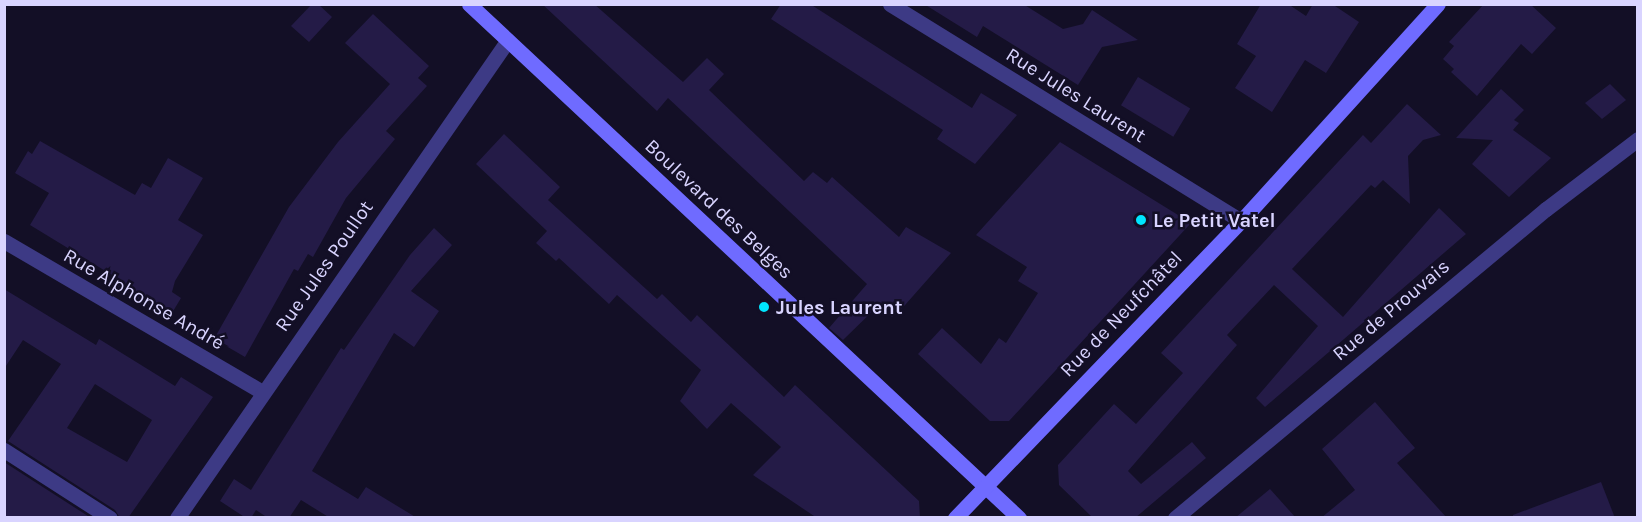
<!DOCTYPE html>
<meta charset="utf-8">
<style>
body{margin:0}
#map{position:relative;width:1642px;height:522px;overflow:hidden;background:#130f26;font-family:Karla,sans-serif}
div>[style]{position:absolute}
.building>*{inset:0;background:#241b47;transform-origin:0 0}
.minor>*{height:15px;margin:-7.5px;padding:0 7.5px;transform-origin:7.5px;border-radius:7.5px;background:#3d3a85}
.secondary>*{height:15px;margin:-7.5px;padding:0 7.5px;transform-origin:7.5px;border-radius:7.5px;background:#6f6bff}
.dots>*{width:16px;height:16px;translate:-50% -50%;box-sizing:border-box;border:3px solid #130f26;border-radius:50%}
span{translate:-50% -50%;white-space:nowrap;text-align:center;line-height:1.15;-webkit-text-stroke:5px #130f26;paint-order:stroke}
.street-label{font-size:20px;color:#d9d4ff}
.poi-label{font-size:20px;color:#d9d4ff;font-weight:700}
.left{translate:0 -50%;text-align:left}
.frame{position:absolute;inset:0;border:6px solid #d9d4ff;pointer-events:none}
</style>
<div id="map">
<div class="building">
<i style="clip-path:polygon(312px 4px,318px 4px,332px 17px,309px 42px,291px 26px)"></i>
<i style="clip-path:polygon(542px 4px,594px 4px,683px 82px,707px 58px,724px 74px,709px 90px,804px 181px,813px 172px,827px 183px,832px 177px,899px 237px,906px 227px,951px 253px,898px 313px,892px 317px,879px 305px,843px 340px,829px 328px,867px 284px,668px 98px,657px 111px)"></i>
<i style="clip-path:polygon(781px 4px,810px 4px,972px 108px,981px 93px,1017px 115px,975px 164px,937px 139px,943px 130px,771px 19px)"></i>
<i style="clip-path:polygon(924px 4px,1023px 4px,1063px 29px,1083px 24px,1092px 10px,1138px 40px,1102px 47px,1078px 85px,983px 26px,977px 37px)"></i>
<i style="clip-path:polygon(1261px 4px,1288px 4px,1306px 16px,1313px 4px,1332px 4px,1359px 22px,1326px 73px,1305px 60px,1272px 112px,1235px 88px,1256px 56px,1237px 44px)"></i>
<i style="clip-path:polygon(1484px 4px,1530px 4px,1556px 28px,1532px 54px,1521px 44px,1477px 96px,1451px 72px,1454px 69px,1443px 59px,1454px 46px,1449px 42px)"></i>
<i style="clip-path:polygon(373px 14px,429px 66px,418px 78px,427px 86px,386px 131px,395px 139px,346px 198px,313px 257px,308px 254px,298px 271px,294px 269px,245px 357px,214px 339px,289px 207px,338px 142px,390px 84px,345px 43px)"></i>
<i style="left:1138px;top:77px;width:61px;height:33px;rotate:31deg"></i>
<i style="clip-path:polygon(1610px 84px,1626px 100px,1602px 119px,1585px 103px)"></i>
<i style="clip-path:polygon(1501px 89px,1524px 110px,1514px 120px,1519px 123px,1513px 130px,1551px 158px,1509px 197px,1472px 164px,1493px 140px,1456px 138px)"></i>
<i style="clip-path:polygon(1407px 104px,1441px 135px,1423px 140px,1408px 156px,1410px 204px,1383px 180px,1375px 188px,1371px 185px,1292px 269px,1343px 317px,1439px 208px,1466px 234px,1265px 407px,1256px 398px,1318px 326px,1274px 285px,1227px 335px,1237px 345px,1128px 471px,1141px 484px,1192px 442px,1206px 458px,1135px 518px,1093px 518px,1059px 485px,1058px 465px,1114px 404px,1136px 424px,1183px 373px,1161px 353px,1363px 135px,1371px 143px)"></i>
<i style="clip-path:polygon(504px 134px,560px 187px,548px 200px,657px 299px,662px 294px,691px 322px,697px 315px,784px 397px,795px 385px,919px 501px,920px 518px,817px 518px,753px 475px,781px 447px,731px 403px,707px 429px,680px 401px,701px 370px,617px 295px,609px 304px,559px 258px,556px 261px,536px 243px,547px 231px,476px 164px)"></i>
<i style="clip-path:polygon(40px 141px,135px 195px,142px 183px,151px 188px,168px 158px,203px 178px,178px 220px,203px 235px,175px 281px,172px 292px,181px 298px,169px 318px,108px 281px,112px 275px,30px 225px,49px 193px,15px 173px,28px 151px,32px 154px)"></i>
<i style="clip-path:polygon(1060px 142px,1191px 223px,1009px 421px,990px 421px,918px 354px,942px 328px,981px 364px,999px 338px,1006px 343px,1038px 293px,1018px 281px,1027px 267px,976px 235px)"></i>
<i style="clip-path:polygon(434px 228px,452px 245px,411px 291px,439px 311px,414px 347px,394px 333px,312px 471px,358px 499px,366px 487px,417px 518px,330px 518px,301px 500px,289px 518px,268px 518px,256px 510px,251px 518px,246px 518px,220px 501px,234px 479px,251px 490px,341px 348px,344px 350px,410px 255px)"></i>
<i style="clip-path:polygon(evenodd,4px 289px,96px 345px,99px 339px,175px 386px,181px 377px,213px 397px,128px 518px,120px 518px,115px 510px,8px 441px,61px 364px,23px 340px,4px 369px,4px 289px,95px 384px,152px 420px,127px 462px,67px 428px,95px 384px)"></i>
<i style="clip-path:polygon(1375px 402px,1415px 448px,1397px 463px,1447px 518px,1321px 518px,1355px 490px,1322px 449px)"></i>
<i style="clip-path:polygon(4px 462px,91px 518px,4px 518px)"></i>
<i style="clip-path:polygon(1601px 482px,1615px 518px,1513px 518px,1513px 515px)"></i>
<i style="clip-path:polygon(1270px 489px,1296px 518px,1235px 518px)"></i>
</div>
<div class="minor">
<i style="left:890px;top:4px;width:413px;rotate:31.7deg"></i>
<i style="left:4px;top:241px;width:299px;rotate:30.3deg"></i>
<i style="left:4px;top:450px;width:126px;rotate:32.7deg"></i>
<i style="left:177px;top:518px;width:581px;rotate:-55.3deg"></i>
<i style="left:1175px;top:518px;width:483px;rotate:-39.8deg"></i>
<i style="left:1546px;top:209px;width:116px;rotate:-37.3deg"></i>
</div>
<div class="secondary">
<i style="left:469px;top:4px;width:753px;rotate:43.06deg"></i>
<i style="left:955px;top:518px;width:412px;rotate:-46.1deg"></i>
<i style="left:1241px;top:221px;width:293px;rotate:-47.8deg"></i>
</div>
<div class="dots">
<i style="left:1141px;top:220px;background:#00e5ff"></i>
<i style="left:764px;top:307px;background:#00e5ff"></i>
</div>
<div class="street-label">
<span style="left:1076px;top:95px;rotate:32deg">Rue Jules Laurent</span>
<span style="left:719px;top:209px;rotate:43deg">Boulevard des Belges</span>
<span style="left:324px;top:266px;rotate:-55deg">Rue Jules Poullot</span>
<span style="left:144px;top:299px;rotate:30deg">Rue Alphonse André</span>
<span style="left:1391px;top:310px;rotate:-40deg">Rue de Prouvais</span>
<span style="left:1121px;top:314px;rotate:-46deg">Rue de Neufchâtel</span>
</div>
<div class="poi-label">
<span class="left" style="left:1153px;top:220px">Le Petit Vatel</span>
<span class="left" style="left:776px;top:307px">Jules Laurent</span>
</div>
<div class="frame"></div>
</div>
